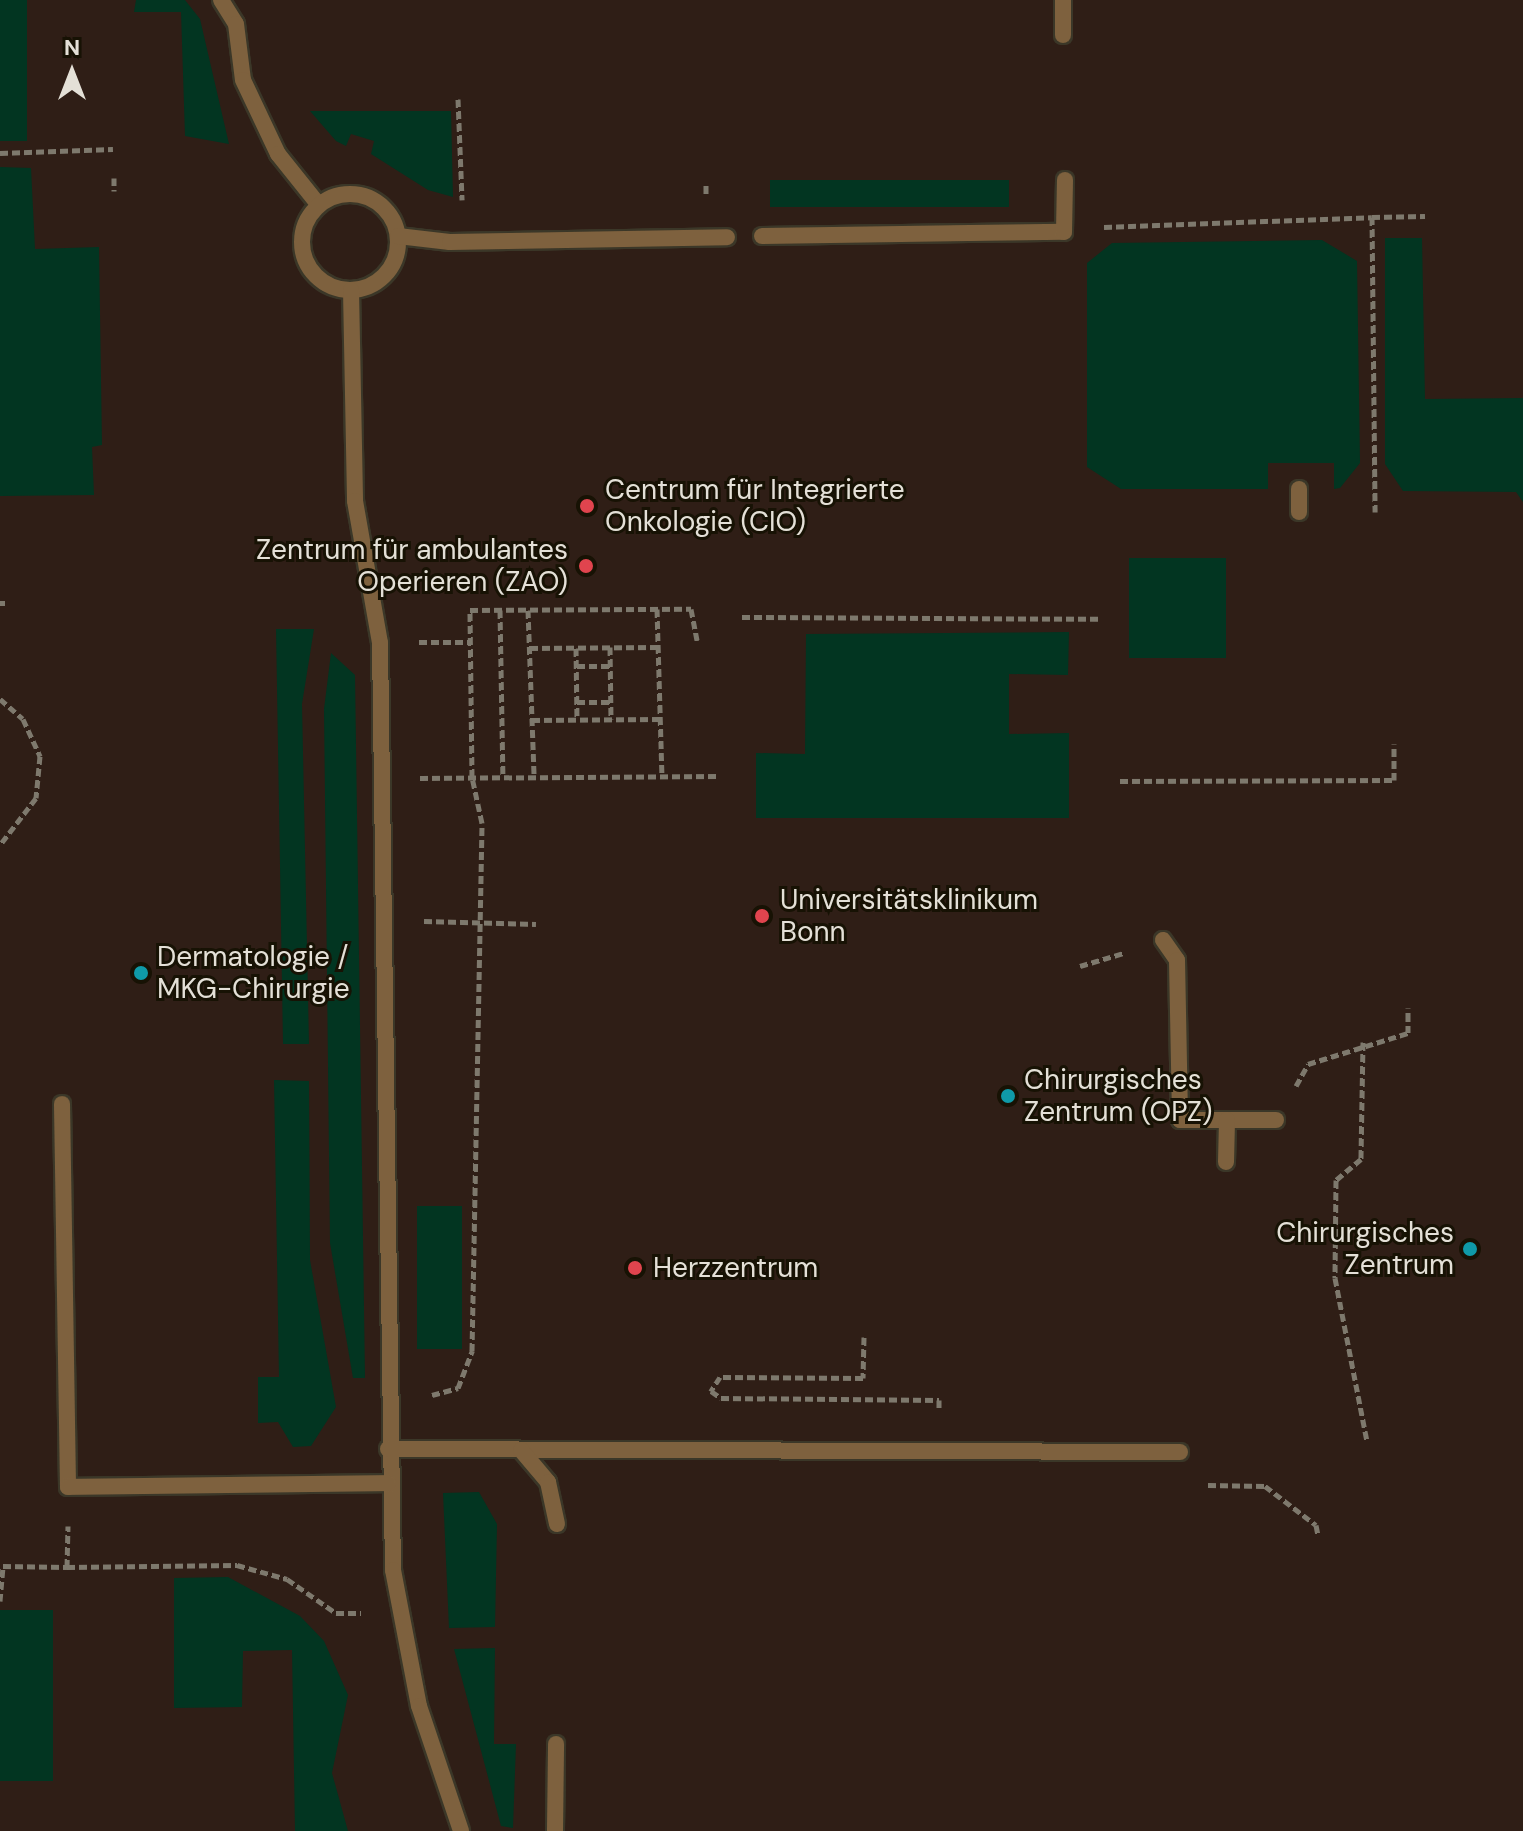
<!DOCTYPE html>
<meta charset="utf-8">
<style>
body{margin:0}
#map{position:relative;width:1523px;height:1831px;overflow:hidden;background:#201b0c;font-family:"DM Sans",sans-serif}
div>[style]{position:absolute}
.medical>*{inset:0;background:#2f1e16;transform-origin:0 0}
.green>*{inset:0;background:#023521;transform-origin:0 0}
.path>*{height:5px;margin-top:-2.5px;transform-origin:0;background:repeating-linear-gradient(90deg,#7e796d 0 8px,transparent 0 12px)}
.roads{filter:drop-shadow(2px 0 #3b3728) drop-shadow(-2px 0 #3b3728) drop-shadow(0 2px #3b3728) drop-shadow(0 -2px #3b3728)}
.service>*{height:16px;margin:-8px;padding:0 8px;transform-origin:8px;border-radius:8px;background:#7e613e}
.service>.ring{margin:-8px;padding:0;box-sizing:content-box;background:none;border:16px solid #7e613e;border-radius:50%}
.dots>*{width:22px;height:22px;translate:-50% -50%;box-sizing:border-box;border:4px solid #171204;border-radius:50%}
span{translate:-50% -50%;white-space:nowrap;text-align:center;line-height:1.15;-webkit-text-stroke:6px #171204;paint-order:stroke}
.poi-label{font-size:28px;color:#e4e0d7}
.left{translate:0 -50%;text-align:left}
.right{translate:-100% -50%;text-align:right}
.north{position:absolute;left:32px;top:32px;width:80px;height:80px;-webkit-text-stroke:6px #171204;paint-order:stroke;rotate:0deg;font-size:22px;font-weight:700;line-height:32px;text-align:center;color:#e4e0d7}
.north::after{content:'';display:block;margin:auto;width:28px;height:36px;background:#e4e0d7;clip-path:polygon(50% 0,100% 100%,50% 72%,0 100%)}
</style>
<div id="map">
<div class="medical">
<i style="left:0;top:0;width:1523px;height:1831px"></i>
</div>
<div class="green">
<i style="left:0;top:0;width:27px;height:141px"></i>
<i style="clip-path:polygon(136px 0,185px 0,200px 19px,229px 144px,185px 136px,181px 12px,134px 12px)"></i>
<i style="clip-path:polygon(310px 111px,451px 111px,453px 197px,428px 190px,371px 154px,374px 141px,351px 134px,346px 146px,336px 141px)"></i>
<i style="clip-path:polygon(0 167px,31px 168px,35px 249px,99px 247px,102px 445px,92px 447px,94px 495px,0 496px)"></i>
<i style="left:1009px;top:180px;width:27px;height:239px;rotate:90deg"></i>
<i style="clip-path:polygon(1385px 238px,1422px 238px,1425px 399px,1523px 398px,1523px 502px,1516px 492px,1403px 491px,1385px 464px)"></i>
<i style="clip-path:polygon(1322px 240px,1357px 261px,1360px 463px,1340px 488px,1334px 489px,1334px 463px,1268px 463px,1268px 489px,1121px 489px,1087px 467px,1087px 263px,1112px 243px)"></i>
<i style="left:1129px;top:558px;width:97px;height:100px"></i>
<i style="clip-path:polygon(276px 629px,314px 629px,302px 704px,309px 1044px,283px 1044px)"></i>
<i style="clip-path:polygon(1069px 632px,1068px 675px,1009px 674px,1009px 734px,1069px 733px,1069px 818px,756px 818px,756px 753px,805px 754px,806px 634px)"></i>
<i style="clip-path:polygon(331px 653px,355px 675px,365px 1378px,353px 1378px,330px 1243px,324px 709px)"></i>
<i style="clip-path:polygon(274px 1080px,309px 1081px,310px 1260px,336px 1407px,311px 1446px,293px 1447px,278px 1422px,258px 1423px,258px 1377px,279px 1377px)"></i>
<i style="left:417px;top:1206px;width:45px;height:143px"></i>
<i style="clip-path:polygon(479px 1492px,497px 1524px,495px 1627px,449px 1628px,443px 1493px)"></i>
<i style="clip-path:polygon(228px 1577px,300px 1616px,324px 1641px,348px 1695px,332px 1773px,348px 1831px,295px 1831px,292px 1650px,243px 1651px,242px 1707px,174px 1708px,174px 1578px)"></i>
<i style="left:0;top:1610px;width:53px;height:171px"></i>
<i style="clip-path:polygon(495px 1648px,494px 1744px,516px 1744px,513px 1828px,501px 1826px,454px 1649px)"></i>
</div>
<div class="path">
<i style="left:458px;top:99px;width:101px;rotate:87.7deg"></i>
<i style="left:0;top:153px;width:113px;rotate:-2deg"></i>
<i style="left:114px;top:178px;width:13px;rotate:90deg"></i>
<i style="left:706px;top:185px;width:11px;rotate:90deg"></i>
<i style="left:1372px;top:217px;width:53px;rotate:-1.1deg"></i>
<i style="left:1104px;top:227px;width:268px;rotate:-2.1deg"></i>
<i style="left:1372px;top:217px;width:295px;rotate:89.4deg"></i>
<i style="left:0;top:603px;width:5px"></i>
<i style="left:657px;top:609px;width:167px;rotate:88.3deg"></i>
<i style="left:500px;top:610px;width:167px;rotate:89deg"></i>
<i style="left:528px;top:610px;width:167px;rotate:87.9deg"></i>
<i style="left:742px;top:617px;width:358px;rotate:0.3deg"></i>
<i style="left:419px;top:642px;width:51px"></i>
<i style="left:610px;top:647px;width:72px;rotate:89.2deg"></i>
<i style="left:530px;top:648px;width:129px;rotate:-0.4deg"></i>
<i style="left:576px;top:648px;width:71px;rotate:89.2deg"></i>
<i style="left:577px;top:666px;width:33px"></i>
<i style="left:0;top:699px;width:30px;rotate:41deg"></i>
<i style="left:23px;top:719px;width:41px;rotate:65.3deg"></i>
<i style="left:40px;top:756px;width:42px;rotate:95.4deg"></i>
<i style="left:36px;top:798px;width:59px;rotate:127.5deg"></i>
<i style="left:577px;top:702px;width:34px"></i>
<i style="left:532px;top:720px;width:129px;rotate:-0.4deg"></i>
<i style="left:420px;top:778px;width:299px;rotate:-0.4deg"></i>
<i style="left:1120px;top:781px;width:274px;rotate:-0.2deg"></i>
<i style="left:1394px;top:780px;width:36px;rotate:-90deg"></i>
<i style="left:424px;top:921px;width:112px;rotate:1.5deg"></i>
<i style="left:1080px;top:966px;width:46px;rotate:-16.5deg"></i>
<i style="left:1363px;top:1042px;width:117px;rotate:91deg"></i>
<i style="left:1361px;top:1159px;width:33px;rotate:140deg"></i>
<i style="left:1336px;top:1180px;width:98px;rotate:90.6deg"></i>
<i style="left:1335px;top:1278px;width:166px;rotate:78.9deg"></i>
<i style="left:1296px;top:1086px;width:25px;rotate:-61deg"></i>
<i style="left:1308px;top:1064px;width:105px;rotate:-17.2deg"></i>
<i style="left:1408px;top:1033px;width:25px;rotate:-90deg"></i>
<i style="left:864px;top:1337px;width:41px;rotate:91.4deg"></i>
<i style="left:863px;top:1378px;width:143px;rotate:-179.6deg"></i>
<i style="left:720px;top:1377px;width:17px;rotate:123deg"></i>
<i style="left:711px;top:1391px;width:12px;rotate:35deg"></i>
<i style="left:721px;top:1398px;width:218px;rotate:0.5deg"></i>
<i style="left:939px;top:1400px;width:10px;rotate:90deg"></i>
<i style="left:432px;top:1395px;width:27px;rotate:-15deg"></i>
<i style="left:458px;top:1388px;width:40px;rotate:-69deg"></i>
<i style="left:472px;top:1351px;width:528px;rotate:-88.91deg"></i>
<i style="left:482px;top:823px;width:47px;rotate:-102.3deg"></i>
<i style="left:472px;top:777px;width:167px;rotate:-90.7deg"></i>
<i style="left:470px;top:610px;width:221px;rotate:-0.3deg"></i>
<i style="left:691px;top:609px;width:32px;rotate:79deg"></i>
<i style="left:1208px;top:1485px;width:57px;rotate:1deg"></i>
<i style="left:1265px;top:1486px;width:64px;rotate:37.4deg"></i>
<i style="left:1316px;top:1525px;width:10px;rotate:79deg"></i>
<i style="left:67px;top:1567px;width:170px;rotate:-0.7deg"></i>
<i style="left:237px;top:1565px;width:52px;rotate:15.6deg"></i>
<i style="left:287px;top:1579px;width:60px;rotate:34.8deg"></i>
<i style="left:336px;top:1613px;width:25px"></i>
<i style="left:0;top:1601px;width:35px;rotate:-85deg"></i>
<i style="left:3px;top:1566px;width:64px;rotate:0.9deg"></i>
<i style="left:67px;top:1567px;width:41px;rotate:-88.6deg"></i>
</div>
<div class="roads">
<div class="service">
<i style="left:221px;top:0;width:28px;rotate:58deg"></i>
<i style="left:236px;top:24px;width:56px;rotate:82.9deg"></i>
<i style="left:243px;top:80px;width:82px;rotate:64.7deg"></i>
<i style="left:278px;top:154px;width:64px;rotate:51.3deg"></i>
<i style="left:1063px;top:0;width:35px;rotate:90deg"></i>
<i class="ring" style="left:302px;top:194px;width:80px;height:80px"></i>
<i style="left:398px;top:236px;width:52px;rotate:6.6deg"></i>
<i style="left:450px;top:242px;width:277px;rotate:-1deg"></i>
<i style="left:762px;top:236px;width:302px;rotate:-0.8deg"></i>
<i style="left:1064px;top:232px;width:52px;rotate:-88.9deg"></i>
<i style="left:351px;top:290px;width:211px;rotate:88.9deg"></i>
<i style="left:355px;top:501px;width:144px;rotate:80deg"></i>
<i style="left:380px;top:643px;width:927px;rotate:89.2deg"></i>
<i style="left:393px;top:1570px;width:138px;rotate:79.2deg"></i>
<i style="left:419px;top:1706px;width:132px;rotate:71.4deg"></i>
<i style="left:1299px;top:489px;width:23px;rotate:90deg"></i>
<i style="left:1163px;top:940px;width:24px;rotate:55deg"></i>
<i style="left:1177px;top:960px;width:160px;rotate:88.9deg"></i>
<i style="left:1180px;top:1120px;width:96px"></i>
<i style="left:62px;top:1104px;width:383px;rotate:89.1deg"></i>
<i style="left:68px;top:1487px;width:320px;rotate:-0.7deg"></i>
<i style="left:1226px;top:1162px;width:42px;rotate:-88.6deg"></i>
<i style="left:388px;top:1449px;width:792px;rotate:0.22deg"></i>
<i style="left:521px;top:1450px;width:42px;rotate:49.8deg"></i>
<i style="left:548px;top:1482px;width:43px;rotate:77.9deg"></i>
<i style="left:555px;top:1831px;width:87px;rotate:-89.3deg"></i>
</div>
</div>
<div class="dots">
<i style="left:587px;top:506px;background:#e0444e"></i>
<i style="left:586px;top:566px;background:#e0444e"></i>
<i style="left:762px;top:916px;background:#e0444e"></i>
<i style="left:141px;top:973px;background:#0f9aa8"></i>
<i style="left:1008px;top:1096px;background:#0f9aa8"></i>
<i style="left:1470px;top:1249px;background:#0f9aa8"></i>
<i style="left:635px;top:1268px;background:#e0444e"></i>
</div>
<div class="poi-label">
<span class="left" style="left:605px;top:506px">Centrum für Integrierte<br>Onkologie (CIO)</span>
<span class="right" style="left:568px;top:566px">Zentrum für ambulantes<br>Operieren (ZAO)</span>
<span class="left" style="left:780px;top:916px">Universitätsklinikum<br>Bonn</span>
<span class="left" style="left:157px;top:973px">Dermatologie /<br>MKG-Chirurgie</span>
<span class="left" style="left:1024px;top:1096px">Chirurgisches<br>Zentrum (OPZ)</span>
<span class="right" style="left:1454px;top:1249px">Chirurgisches<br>Zentrum</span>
<span class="left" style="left:653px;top:1268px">Herzzentrum</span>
</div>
<div class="north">N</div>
</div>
